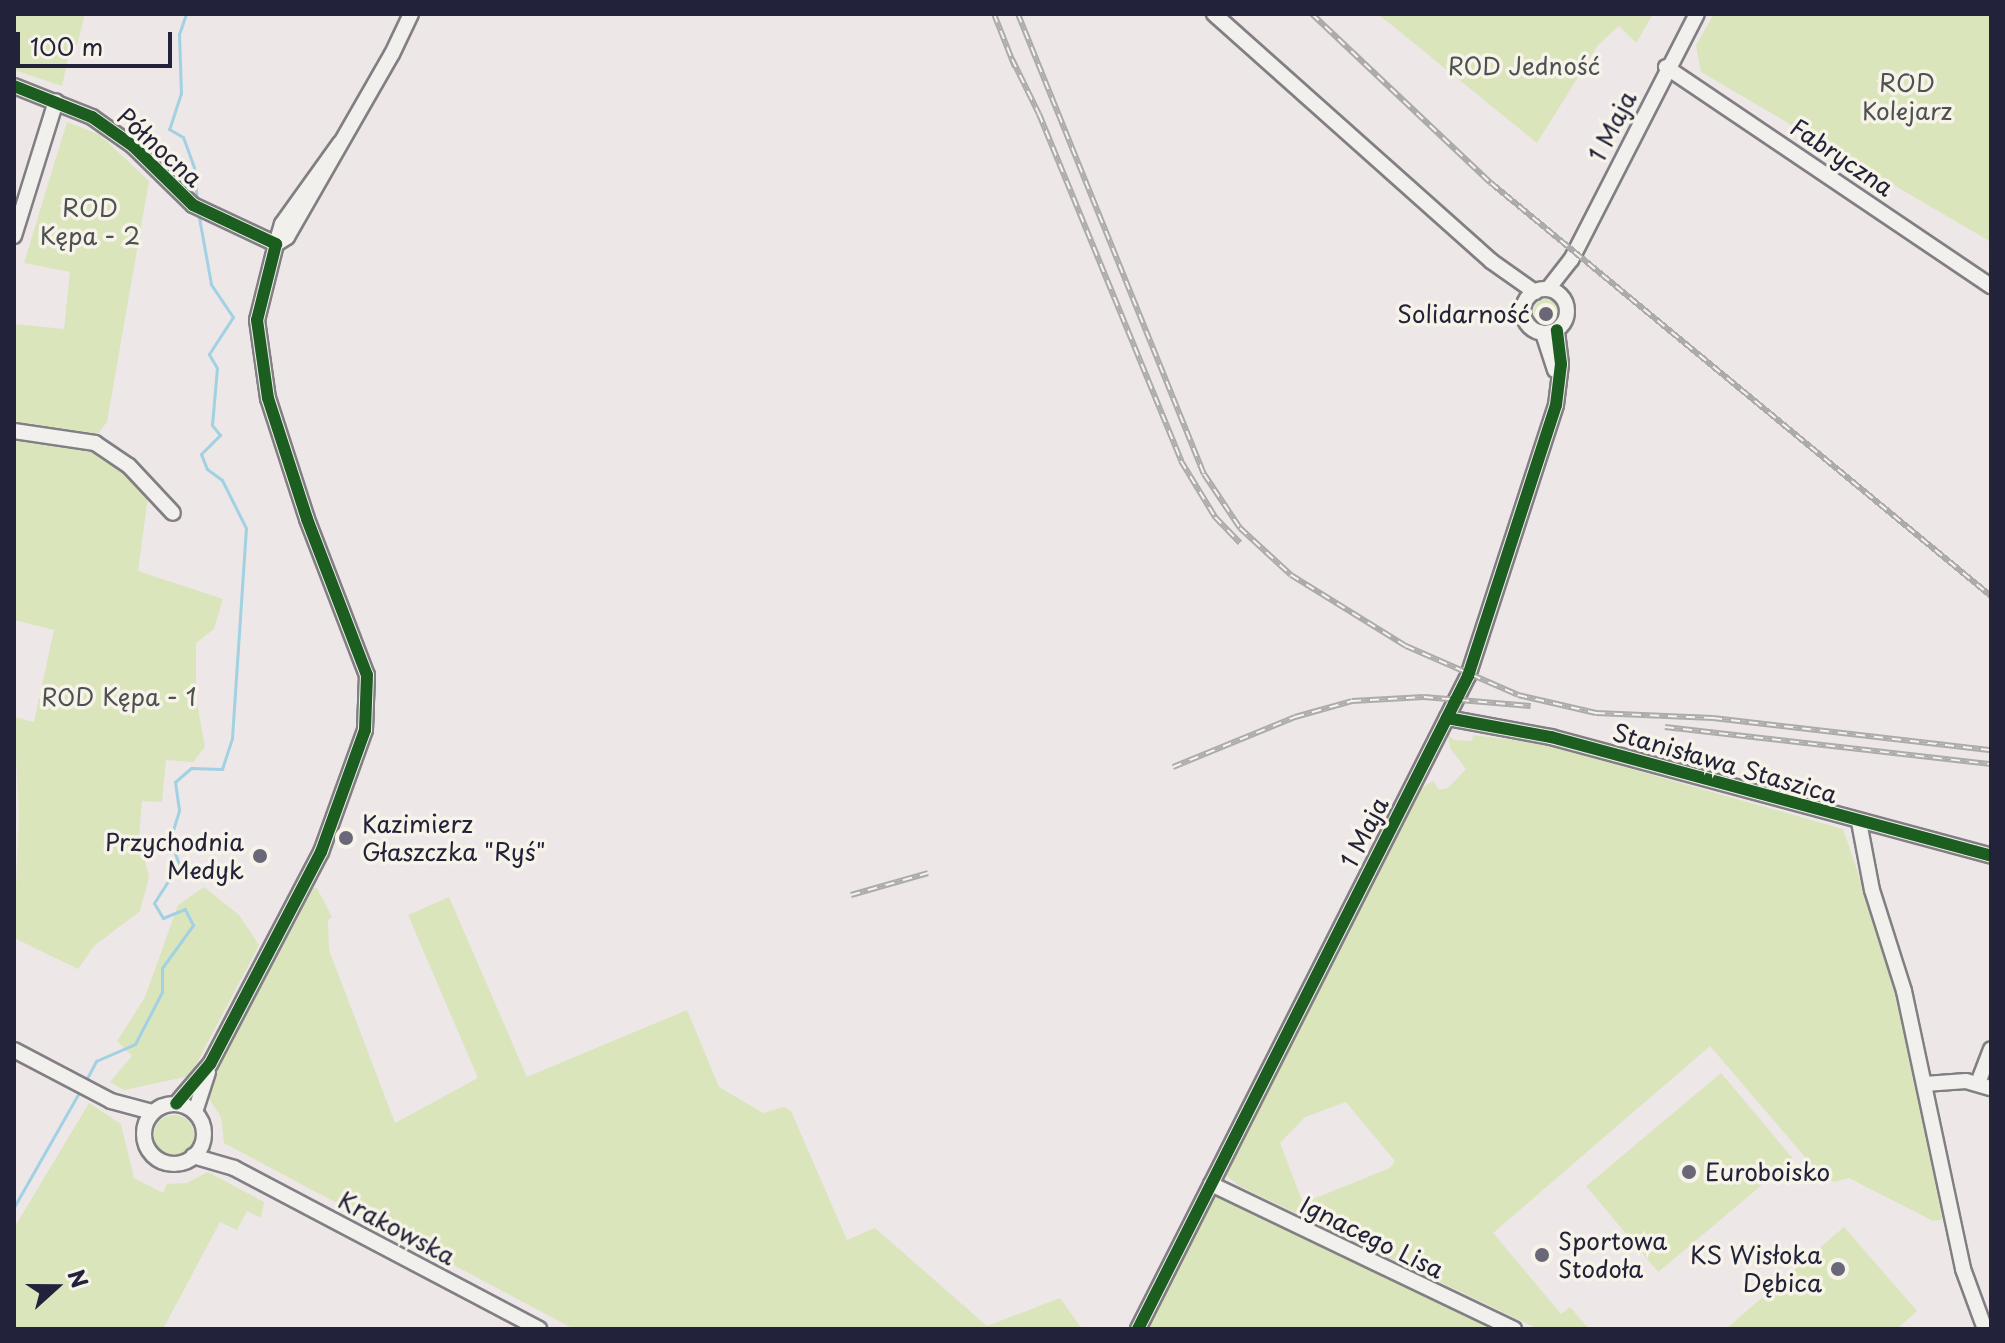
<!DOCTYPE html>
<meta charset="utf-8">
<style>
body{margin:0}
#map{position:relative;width:2005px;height:1343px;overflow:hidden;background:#ede7e8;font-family:"Playpen Sans",sans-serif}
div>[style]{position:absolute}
.green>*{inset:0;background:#dae5bc;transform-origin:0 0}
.round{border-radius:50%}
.stream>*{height:3px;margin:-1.5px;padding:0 1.5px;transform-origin:1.5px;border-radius:1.5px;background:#a1d1e3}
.roads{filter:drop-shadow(2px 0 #827f84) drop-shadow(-2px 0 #827f84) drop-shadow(0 2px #827f84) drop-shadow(0 -2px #827f84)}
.minor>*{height:14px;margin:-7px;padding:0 7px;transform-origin:7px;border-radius:7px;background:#f1f0ec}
.minor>.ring{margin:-7px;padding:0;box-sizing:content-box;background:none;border:14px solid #f1f0ec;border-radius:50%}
.rail>*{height:6px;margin-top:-3px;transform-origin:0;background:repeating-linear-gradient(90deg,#f7f3e8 0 9px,#acabac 0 18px);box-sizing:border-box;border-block:2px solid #acabac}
.cycleway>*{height:12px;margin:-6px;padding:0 6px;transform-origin:6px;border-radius:6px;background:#1b5e20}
.dots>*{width:22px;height:22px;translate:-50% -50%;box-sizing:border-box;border:4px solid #f7f3e8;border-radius:50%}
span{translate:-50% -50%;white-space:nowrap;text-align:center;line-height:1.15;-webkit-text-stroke:7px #f7f3e8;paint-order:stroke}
.park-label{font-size:24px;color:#4c5252}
.street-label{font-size:24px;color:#22223b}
.poi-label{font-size:24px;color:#22223b}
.right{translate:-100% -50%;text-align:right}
.left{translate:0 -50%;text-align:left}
.frame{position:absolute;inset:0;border:16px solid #22223b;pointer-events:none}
.north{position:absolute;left:16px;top:1247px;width:80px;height:80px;-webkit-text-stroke:6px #f7f3e8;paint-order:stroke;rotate:69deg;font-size:22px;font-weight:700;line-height:32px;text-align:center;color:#22223b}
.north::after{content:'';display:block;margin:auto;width:28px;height:36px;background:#22223b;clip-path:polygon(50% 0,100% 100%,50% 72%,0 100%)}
.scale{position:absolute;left:16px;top:32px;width:156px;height:36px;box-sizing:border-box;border:4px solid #22223b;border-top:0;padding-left:10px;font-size:24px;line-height:28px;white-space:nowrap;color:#22223b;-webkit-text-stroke:6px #f7f3e8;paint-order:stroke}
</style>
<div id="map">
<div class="green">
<i style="clip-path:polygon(14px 14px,85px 14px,77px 45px,71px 44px,62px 86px,14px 70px)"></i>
<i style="clip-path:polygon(1378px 14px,1653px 14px,1636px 43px,1619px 26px,1598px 45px,1537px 143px)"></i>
<i style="clip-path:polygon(1714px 14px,1991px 14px,1991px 242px,1701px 72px,1696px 45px)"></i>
<i style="clip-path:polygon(67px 122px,100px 135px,149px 181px,107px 422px,97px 435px,14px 426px,14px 324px,64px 329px,70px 272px,24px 263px)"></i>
<i class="round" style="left:1534px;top:299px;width:24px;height:24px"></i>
<i style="clip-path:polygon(14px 435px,91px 444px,149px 489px,138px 571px,223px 599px,214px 629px,196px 643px,196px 697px,205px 747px,193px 762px,166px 760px,162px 802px,142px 801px,139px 837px,149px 877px,140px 911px,94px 946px,78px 969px,14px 938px,19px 814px,14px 717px,34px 722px,54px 630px,14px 620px)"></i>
<i style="clip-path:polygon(evenodd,1448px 735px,1454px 740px,1472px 741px,1473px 735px,1543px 744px,1843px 829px,1899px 992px,1946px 1219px,1933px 1221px,1849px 1178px,1834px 1182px,1817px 1171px,1710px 1046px,1493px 1233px,1561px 1314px,1570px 1307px,1589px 1329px,1538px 1329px,1239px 1186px,1224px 1173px,1417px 791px,1433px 781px,1439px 790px,1448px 788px,1466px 769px,1450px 748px,1448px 735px,1346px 1102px,1395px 1161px,1390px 1168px,1303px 1203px,1280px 1143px,1305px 1117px,1346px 1102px)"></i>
<i style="clip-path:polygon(204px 887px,239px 915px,259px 945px,190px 1076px,124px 1090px,110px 1082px,132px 1056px,117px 1041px,145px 997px,178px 905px)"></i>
<i style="clip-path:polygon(308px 888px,317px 888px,332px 917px,328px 920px,329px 950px,395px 1123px,478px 1078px,408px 915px,449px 897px,527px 1077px,687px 1010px,719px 1087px,763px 1113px,784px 1107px,791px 1111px,847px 1240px,875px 1228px,987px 1326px,1060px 1298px,1082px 1329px,574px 1329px,224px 1143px,221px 1117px,205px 1092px)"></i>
<i style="left:1721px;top:1073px;width:112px;height:176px;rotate:50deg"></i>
<i style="clip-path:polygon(89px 1103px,121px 1124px,134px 1178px,163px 1193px,167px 1184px,187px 1183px,208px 1172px,264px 1202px,261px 1218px,247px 1211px,237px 1230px,220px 1222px,163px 1329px,14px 1329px,14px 1228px)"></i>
<i class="round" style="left:154px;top:1115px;width:40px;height:40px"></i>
<i style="clip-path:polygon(1216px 1192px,1507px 1329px,1145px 1329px)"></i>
<i style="clip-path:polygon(1844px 1227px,1917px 1311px,1897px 1329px,1726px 1329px)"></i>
</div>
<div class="stream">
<i style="left:186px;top:14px;width:21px;rotate:109deg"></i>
<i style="left:179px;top:34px;width:59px;rotate:88.1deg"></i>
<i style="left:181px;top:93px;width:38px;rotate:108deg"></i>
<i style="left:169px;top:129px;width:16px;rotate:30deg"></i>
<i style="left:183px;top:137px;width:33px;rotate:70deg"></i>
<i style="left:194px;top:168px;width:33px;rotate:85deg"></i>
<i style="left:85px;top:1082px;width:24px;rotate:-62deg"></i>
<i style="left:96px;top:1061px;width:43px;rotate:-23.6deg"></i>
<i style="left:135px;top:1044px;width:59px;rotate:-62.6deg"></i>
<i style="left:162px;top:992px;width:24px;rotate:-90deg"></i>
<i style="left:162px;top:968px;width:53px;rotate:-54.2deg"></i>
<i style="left:193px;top:925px;width:18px;rotate:-117deg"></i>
<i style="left:185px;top:909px;width:24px;rotate:158deg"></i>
<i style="left:163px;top:918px;width:17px;rotate:-121deg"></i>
<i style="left:154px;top:903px;width:46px;rotate:-57.3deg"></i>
<i style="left:179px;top:864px;width:26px;rotate:-111deg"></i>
<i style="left:170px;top:840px;width:31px;rotate:-73deg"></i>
<i style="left:179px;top:810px;width:28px;rotate:-98deg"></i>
<i style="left:175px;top:782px;width:21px;rotate:-41deg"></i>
<i style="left:191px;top:768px;width:31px;rotate:2deg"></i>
<i style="left:222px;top:769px;width:33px;rotate:-72deg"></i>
<i style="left:232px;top:738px;width:210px;rotate:-86.2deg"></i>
<i style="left:246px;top:528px;width:54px;rotate:-116.6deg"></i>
<i style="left:222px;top:480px;width:19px;rotate:-144deg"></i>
<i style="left:207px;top:469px;width:16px;rotate:-112deg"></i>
<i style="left:201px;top:454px;width:27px;rotate:-45deg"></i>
<i style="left:220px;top:435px;width:13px;rotate:-129deg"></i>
<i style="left:212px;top:425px;width:57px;rotate:-85deg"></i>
<i style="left:217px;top:368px;width:16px;rotate:-120deg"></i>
<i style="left:209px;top:354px;width:44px;rotate:-57deg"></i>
<i style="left:233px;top:317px;width:40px;rotate:-124deg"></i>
<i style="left:211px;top:284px;width:73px;rotate:-100.2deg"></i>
<i style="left:14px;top:1207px;width:136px;rotate:-60.4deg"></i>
</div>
<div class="roads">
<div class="minor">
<i style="left:1214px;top:14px;width:371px;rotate:41.7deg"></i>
<i style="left:1491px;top:261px;width:54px;rotate:35.2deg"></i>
<i style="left:1666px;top:67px;width:392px;rotate:34deg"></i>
<i style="left:14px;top:86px;width:84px;rotate:21.7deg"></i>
<i style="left:92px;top:117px;width:50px;rotate:35.3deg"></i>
<i style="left:133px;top:146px;width:84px;rotate:44.5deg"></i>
<i style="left:193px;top:205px;width:92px;rotate:25.2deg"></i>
<i style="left:276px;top:244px;width:78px;rotate:104deg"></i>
<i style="left:257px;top:320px;width:79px;rotate:82deg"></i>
<i style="left:268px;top:398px;width:127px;rotate:72.1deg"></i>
<i style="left:307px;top:519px;width:167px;rotate:69deg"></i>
<i style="left:367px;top:675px;width:55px;rotate:92.1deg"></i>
<i style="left:365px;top:730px;width:130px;rotate:109.8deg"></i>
<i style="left:321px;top:852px;width:239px;rotate:117.6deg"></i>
<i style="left:210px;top:1064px;width:52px;rotate:130.4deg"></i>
<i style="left:340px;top:143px;width:100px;rotate:125.6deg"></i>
<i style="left:282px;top:224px;width:21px;rotate:107deg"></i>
<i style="left:276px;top:244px;width:13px;rotate:-32deg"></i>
<i style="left:287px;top:237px;width:211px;rotate:-60.2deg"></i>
<i style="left:392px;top:54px;width:44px;rotate:-64.6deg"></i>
<i style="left:14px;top:236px;width:141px;rotate:-72.7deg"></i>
<i style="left:1548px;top:289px;width:37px;rotate:-52deg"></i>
<i style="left:1571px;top:260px;width:276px;rotate:-62.9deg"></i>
<i class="ring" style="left:1523px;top:289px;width:30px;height:30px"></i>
<i style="left:1543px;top:333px;width:39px;rotate:72deg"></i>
<i style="left:14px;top:431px;width:82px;rotate:8.4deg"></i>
<i style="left:95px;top:443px;width:41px;rotate:34.1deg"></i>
<i style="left:129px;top:466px;width:64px;rotate:46.9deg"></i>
<i style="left:1447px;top:718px;width:106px;rotate:10.4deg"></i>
<i style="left:1551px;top:737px;width:456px;rotate:15.1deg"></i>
<i style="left:1859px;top:822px;width:69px;rotate:79.2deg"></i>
<i style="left:1872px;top:890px;width:106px;rotate:72.4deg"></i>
<i style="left:1904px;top:991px;width:284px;rotate:78deg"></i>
<i style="left:1963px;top:1269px;width:64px;rotate:69.9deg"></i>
<i style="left:14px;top:1050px;width:110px;rotate:27.7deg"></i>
<i style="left:111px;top:1101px;width:42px;rotate:15deg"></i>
<i style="left:1978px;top:1083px;width:36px;rotate:-69deg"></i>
<i style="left:1925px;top:1084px;width:41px;rotate:-4.2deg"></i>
<i style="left:1966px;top:1081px;width:26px;rotate:16deg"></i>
<i class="ring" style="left:144px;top:1104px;width:46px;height:46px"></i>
<i style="left:195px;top:1112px;width:42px;rotate:-72deg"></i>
<i style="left:193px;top:1156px;width:43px;rotate:16.3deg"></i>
<i style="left:234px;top:1168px;width:345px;rotate:27.8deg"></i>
<i style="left:1211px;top:1184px;width:336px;rotate:25.6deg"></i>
<i style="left:1138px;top:1329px;width:732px;rotate:-63.19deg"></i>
<i style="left:1468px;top:676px;width:285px;rotate:-72deg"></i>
<i style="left:1556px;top:405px;width:41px;rotate:-83deg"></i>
<i style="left:1561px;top:364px;width:34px;rotate:-97deg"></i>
</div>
</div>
<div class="rail">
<i style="left:994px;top:14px;width:57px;rotate:68.4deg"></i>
<i style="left:1018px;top:14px;width:496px;rotate:68deg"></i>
<i style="left:1204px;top:474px;width:65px;rotate:56.3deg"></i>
<i style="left:1240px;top:528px;width:69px;rotate:42.7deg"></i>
<i style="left:1291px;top:575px;width:135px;rotate:31.7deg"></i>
<i style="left:1406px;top:646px;width:122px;rotate:23.6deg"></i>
<i style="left:1518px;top:695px;width:80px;rotate:13deg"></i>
<i style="left:1596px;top:713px;width:117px;rotate:2.4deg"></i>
<i style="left:1713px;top:718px;width:280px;rotate:6.6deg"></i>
<i style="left:1312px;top:14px;width:246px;rotate:43.4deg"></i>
<i style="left:1491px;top:183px;width:649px;rotate:39.56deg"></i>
<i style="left:1012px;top:59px;width:61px;rotate:63.9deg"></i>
<i style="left:1039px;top:114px;width:375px;rotate:67.7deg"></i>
<i style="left:1181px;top:461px;width:66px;rotate:58.7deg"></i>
<i style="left:1215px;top:517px;width:36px;rotate:46deg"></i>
<i style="left:1665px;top:727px;width:328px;rotate:6.5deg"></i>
<i style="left:1173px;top:767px;width:132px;rotate:-22.3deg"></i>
<i style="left:1295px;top:717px;width:59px;rotate:-15.7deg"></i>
<i style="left:1352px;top:701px;width:72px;rotate:-3.2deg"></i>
<i style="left:1424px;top:697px;width:107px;rotate:4.8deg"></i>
<i style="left:851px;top:895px;width:80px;rotate:-15.9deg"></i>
</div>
<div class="cycleway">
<i style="left:14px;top:86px;width:84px;rotate:21.7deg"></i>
<i style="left:92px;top:117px;width:50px;rotate:35.3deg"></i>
<i style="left:133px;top:146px;width:84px;rotate:44.5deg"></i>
<i style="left:193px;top:205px;width:92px;rotate:25.2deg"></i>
<i style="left:276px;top:244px;width:78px;rotate:104deg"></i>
<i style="left:257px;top:320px;width:79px;rotate:82deg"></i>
<i style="left:268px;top:398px;width:127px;rotate:72.1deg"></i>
<i style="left:307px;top:519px;width:167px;rotate:69deg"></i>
<i style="left:367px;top:675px;width:55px;rotate:92.1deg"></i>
<i style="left:365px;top:730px;width:130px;rotate:109.8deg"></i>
<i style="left:321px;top:852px;width:239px;rotate:117.6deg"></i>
<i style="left:210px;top:1064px;width:52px;rotate:130.4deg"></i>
<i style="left:1447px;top:718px;width:106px;rotate:10.4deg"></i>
<i style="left:1551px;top:737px;width:456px;rotate:15.1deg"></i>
<i style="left:1138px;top:1329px;width:732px;rotate:-63.19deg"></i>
<i style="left:1468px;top:676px;width:285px;rotate:-72deg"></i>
<i style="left:1556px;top:405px;width:41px;rotate:-83deg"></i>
<i style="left:1561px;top:364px;width:34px;rotate:-97deg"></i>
</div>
<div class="dots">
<i style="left:1546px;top:314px;background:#696778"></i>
<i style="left:346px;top:838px;background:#696778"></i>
<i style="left:260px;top:856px;background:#696778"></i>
<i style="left:1689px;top:1172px;background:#696778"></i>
<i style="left:1542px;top:1255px;background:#696778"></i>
<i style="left:1838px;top:1269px;background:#696778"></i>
</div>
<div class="park-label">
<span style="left:1524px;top:66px">ROD Jedność</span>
<span style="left:1907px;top:97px">ROD<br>Kolejarz</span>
<span style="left:90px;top:222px">ROD<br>Kępa - 2</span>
<span style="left:119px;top:697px">ROD Kępa - 1</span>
</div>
<div class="street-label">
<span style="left:1612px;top:126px;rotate:-63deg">1 Maja</span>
<span style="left:160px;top:147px;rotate:42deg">Północna</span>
<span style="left:1842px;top:157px;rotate:34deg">Fabryczna</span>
<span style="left:1725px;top:763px;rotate:16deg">Stanisława Staszica</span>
<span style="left:1364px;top:832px;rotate:-63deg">1 Maja</span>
<span style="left:397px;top:1228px;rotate:28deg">Krakowska</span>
<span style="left:1372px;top:1237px;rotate:26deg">Ignacego Lisa</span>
</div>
<div class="poi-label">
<span class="right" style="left:1530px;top:314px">Solidarność</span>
<span class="left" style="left:362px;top:838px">Kazimierz<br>Głaszczka "Ryś"</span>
<span class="right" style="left:244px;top:856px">Przychodnia<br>Medyk</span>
<span class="left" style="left:1705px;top:1172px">Euroboisko</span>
<span class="left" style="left:1558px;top:1255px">Sportowa<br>Stodoła</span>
<span class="right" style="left:1822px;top:1269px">KS Wisłoka<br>Dębica</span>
</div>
<div class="frame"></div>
<div class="north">N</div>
<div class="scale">100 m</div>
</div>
